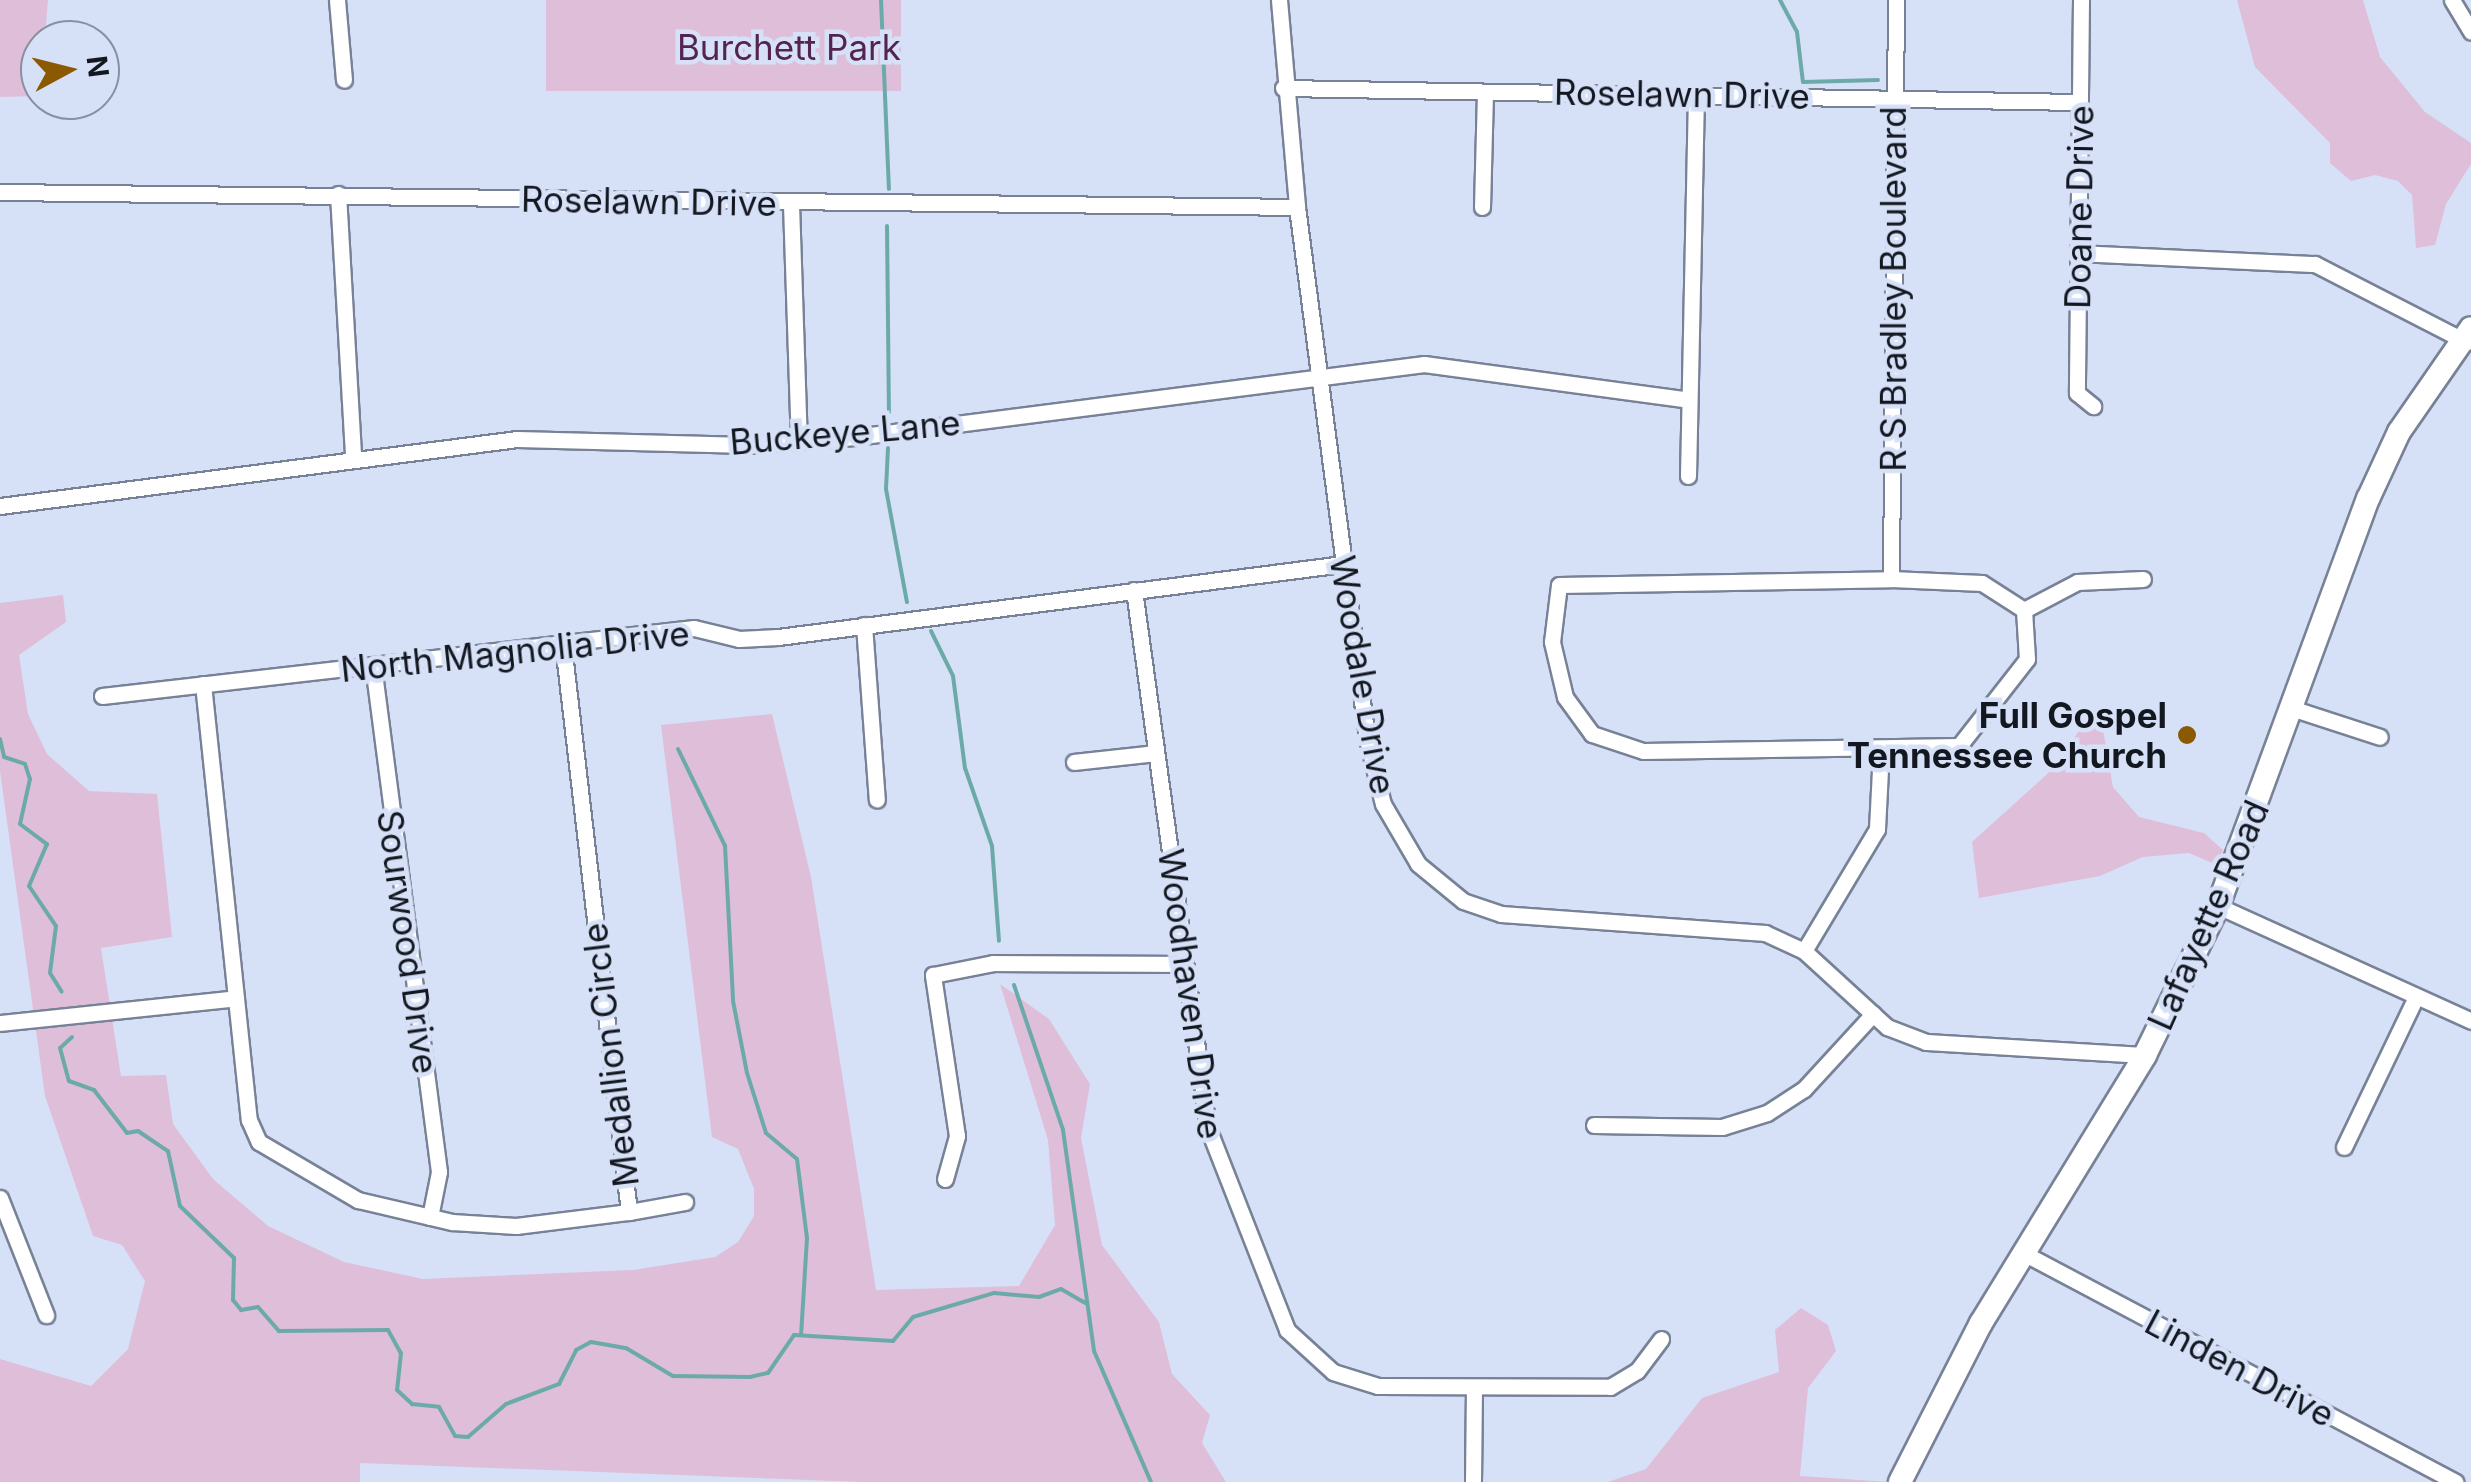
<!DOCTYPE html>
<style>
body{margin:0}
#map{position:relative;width:2471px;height:1482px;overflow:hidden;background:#d6e1f8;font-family:Inter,sans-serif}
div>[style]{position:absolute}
.green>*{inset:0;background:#dfbeda;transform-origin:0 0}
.stream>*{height:4px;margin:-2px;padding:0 2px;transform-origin:2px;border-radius:2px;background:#6caaaa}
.roads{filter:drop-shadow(2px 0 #788297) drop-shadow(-2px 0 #788297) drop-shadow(0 2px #788297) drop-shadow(0 -2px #788297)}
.minor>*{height:15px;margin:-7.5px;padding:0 7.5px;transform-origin:7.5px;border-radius:7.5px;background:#fff}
.secondary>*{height:22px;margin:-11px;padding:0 11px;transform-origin:11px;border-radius:11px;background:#fff}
.dots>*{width:28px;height:28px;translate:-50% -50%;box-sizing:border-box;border:5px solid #d6e1f8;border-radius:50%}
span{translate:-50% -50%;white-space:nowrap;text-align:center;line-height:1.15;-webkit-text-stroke:9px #d6e1f8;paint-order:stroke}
.park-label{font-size:35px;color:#542450}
.street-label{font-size:35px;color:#13171f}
.poi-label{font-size:35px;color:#13171f;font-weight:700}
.right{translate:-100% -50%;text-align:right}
.north{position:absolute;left:20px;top:20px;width:100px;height:100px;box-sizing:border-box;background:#d6e1f8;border:2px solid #8890a1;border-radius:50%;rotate:83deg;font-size:28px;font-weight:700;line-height:40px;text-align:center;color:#13171f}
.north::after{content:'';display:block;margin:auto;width:35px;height:45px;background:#8a5901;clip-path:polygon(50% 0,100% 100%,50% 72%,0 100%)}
</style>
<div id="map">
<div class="green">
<i style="clip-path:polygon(0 0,48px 0,40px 96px,0 97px)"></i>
<i style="left:546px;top:0;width:355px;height:91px"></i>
<i style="clip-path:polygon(2237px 0,2363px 0,2380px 57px,2425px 112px,2471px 143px,2471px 164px,2446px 204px,2435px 245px,2416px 248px,2412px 195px,2398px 181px,2375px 175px,2351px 181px,2330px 163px,2330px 143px,2255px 67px)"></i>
<i style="clip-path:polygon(63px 595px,66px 622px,19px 655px,28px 714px,47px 754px,89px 791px,157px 794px,172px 937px,101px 948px,121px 1076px,166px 1075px,173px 1124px,213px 1179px,268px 1226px,344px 1262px,423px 1279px,633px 1270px,715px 1257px,738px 1242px,754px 1216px,754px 1189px,738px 1149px,712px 1137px,661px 725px,772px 714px,811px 877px,876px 1290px,1019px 1286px,1055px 1225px,1048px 1140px,1000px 984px,1049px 1019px,1090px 1084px,1081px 1138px,1102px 1245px,1159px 1322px,1172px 1374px,1210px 1415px,1202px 1443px,1226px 1482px,862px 1482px,360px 1463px,360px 1482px,0 1482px,0 1359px,91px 1386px,128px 1349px,145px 1281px,122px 1245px,93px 1236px,45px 1096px,0 771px,0 603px)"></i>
<i style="clip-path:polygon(2102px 724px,2113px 787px,2139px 817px,2204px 833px,2223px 850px,2217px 865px,2189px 853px,2143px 857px,2100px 876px,1979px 898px,1972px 842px,2056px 766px,2078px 732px)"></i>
<i style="clip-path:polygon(1801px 1308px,1828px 1325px,1836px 1351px,1808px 1388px,1800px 1476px,1889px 1482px,1608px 1482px,1646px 1469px,1702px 1398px,1779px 1372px,1775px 1330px)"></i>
</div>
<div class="stream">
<i style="left:881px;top:0;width:189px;rotate:87.6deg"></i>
<i style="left:1780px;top:0;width:36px;rotate:62deg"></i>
<i style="left:1797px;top:32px;width:50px;rotate:83.2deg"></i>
<i style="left:1803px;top:82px;width:75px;rotate:-1.5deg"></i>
<i style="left:887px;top:226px;width:186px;rotate:89.4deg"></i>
<i style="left:888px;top:448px;width:41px;rotate:92.8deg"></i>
<i style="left:886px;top:489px;width:115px;rotate:79.5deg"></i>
<i style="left:931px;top:631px;width:50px;rotate:63.9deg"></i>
<i style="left:953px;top:676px;width:93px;rotate:82.6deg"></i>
<i style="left:965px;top:768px;width:83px;rotate:70.9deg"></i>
<i style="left:992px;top:846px;width:95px;rotate:85.8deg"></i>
<i style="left:0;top:739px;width:18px;rotate:77deg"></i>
<i style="left:4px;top:757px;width:22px;rotate:18deg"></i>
<i style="left:25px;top:764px;width:16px;rotate:72deg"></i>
<i style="left:30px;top:779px;width:46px;rotate:102.5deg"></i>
<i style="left:20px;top:824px;width:34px;rotate:37deg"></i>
<i style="left:47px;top:844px;width:46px;rotate:113.2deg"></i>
<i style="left:29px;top:886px;width:48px;rotate:56deg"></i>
<i style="left:56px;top:926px;width:47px;rotate:97.3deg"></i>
<i style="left:50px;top:973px;width:22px;rotate:58deg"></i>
<i style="left:678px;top:749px;width:108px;rotate:64.1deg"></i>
<i style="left:725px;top:846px;width:155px;rotate:87deg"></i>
<i style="left:733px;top:1001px;width:73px;rotate:79deg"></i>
<i style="left:747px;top:1073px;width:63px;rotate:72.4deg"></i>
<i style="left:766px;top:1133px;width:40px;rotate:40deg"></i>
<i style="left:797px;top:1159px;width:80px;rotate:82.8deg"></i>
<i style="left:807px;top:1238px;width:97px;rotate:93.5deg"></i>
<i style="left:1014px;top:985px;width:153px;rotate:71.3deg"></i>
<i style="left:1063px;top:1130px;width:223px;rotate:82deg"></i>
<i style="left:1094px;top:1351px;width:143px;rotate:66.5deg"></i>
<i style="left:72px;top:1037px;width:16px;rotate:137deg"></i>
<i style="left:60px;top:1048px;width:34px;rotate:75deg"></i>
<i style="left:69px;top:1081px;width:27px;rotate:20deg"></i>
<i style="left:94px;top:1090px;width:54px;rotate:52.5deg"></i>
<i style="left:127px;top:1133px;width:11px;rotate:-10deg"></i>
<i style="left:138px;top:1131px;width:36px;rotate:34deg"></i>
<i style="left:168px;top:1151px;width:56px;rotate:77.7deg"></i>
<i style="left:180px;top:1206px;width:75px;rotate:43.9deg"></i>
<i style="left:234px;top:1258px;width:42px;rotate:91.4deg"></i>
<i style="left:233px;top:1300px;width:13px;rotate:51deg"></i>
<i style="left:241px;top:1310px;width:17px;rotate:-10deg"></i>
<i style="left:258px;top:1307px;width:32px;rotate:49deg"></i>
<i style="left:279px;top:1331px;width:109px;rotate:-0.5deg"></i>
<i style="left:388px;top:1330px;width:26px;rotate:61deg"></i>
<i style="left:401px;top:1353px;width:37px;rotate:96deg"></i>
<i style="left:397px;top:1390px;width:21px;rotate:43deg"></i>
<i style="left:412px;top:1404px;width:27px;rotate:6deg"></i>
<i style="left:439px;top:1407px;width:33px;rotate:61deg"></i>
<i style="left:455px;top:1436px;width:13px;rotate:4deg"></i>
<i style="left:468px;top:1437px;width:50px;rotate:-41deg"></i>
<i style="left:506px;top:1404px;width:57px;rotate:-20.7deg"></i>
<i style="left:559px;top:1384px;width:38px;rotate:-63deg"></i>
<i style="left:576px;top:1350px;width:17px;rotate:-28deg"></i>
<i style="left:591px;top:1342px;width:36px;rotate:10deg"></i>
<i style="left:626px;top:1348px;width:55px;rotate:30.8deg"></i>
<i style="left:673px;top:1376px;width:77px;rotate:0.7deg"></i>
<i style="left:750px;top:1377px;width:18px;rotate:-13deg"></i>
<i style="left:768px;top:1373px;width:46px;rotate:-55.6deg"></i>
<i style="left:794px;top:1335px;width:99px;rotate:3.5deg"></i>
<i style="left:893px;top:1341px;width:31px;rotate:-50deg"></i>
<i style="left:913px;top:1317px;width:84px;rotate:-16.5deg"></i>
<i style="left:994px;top:1293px;width:45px;rotate:5.1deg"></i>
<i style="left:1039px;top:1297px;width:23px;rotate:-20deg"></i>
<i style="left:1061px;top:1289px;width:28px;rotate:30deg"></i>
</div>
<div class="roads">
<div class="minor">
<i style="left:337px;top:0;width:80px;rotate:85deg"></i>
<i style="left:1279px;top:0;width:208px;rotate:85deg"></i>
<i style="left:1297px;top:207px;width:537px;rotate:82.5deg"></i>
<i style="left:1367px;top:739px;width:67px;rotate:76.2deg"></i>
<i style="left:1383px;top:804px;width:69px;rotate:59.7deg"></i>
<i style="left:1418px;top:864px;width:58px;rotate:39.4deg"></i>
<i style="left:1463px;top:901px;width:40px;rotate:18.9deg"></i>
<i style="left:1501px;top:914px;width:265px;rotate:4.1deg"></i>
<i style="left:1765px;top:933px;width:43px;rotate:24.8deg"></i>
<i style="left:1804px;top:951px;width:113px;rotate:42.5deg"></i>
<i style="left:1887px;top:1027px;width:42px;rotate:21deg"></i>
<i style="left:1926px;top:1042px;width:219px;rotate:3.4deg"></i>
<i style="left:2081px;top:0;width:393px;rotate:90.6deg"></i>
<i style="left:2077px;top:393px;width:21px;rotate:39deg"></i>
<i style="left:2452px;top:0;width:37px;rotate:59deg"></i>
<i style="left:1283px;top:88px;width:797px;rotate:1.01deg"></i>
<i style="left:0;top:192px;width:1297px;rotate:0.66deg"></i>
<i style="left:338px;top:194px;width:263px;rotate:86.7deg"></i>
<i style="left:791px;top:204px;width:238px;rotate:88.1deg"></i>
<i style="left:1482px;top:207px;width:115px;rotate:-88.5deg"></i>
<i style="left:2079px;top:253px;width:236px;rotate:2.7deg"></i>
<i style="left:2315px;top:264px;width:171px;rotate:27.2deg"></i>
<i style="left:1688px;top:476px;width:381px;rotate:-88.8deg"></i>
<i style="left:0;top:506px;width:521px;rotate:-7.38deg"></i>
<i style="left:517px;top:439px;width:231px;rotate:1.5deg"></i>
<i style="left:748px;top:445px;width:107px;rotate:-4.3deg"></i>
<i style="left:855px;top:437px;width:574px;rotate:-7.31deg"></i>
<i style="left:1424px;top:364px;width:267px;rotate:7.7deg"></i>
<i style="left:1891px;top:579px;width:91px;rotate:2.5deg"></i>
<i style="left:1982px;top:583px;width:50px;rotate:32.7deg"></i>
<i style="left:2024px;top:610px;width:49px;rotate:86.5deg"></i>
<i style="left:2027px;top:659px;width:110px;rotate:128deg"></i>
<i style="left:1959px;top:746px;width:316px;rotate:179.1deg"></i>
<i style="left:1643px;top:751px;width:54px;rotate:-161.6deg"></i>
<i style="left:1592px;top:734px;width:46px;rotate:-126.1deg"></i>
<i style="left:1565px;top:697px;width:57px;rotate:-103.3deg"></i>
<i style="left:1552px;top:642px;width:57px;rotate:-83deg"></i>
<i style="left:1559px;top:585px;width:332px;rotate:-1deg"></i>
<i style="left:1891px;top:579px;width:579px;rotate:-89.51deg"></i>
<i style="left:1134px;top:590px;width:543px;rotate:82.17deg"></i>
<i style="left:1208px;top:1128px;width:217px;rotate:68.6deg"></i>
<i style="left:1287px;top:1330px;width:62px;rotate:42.4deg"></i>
<i style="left:1333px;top:1372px;width:47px;rotate:17.3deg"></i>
<i style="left:1378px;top:1386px;width:232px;rotate:0.2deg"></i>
<i style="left:1610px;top:1387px;width:31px;rotate:-31deg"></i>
<i style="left:1637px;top:1371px;width:40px;rotate:-53deg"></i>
<i style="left:2024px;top:610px;width:60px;rotate:-27.8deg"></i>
<i style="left:2077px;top:582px;width:66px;rotate:-2.6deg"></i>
<i style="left:864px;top:625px;width:175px;rotate:85.8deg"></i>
<i style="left:373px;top:665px;width:511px;rotate:82.58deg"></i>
<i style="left:439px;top:1172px;width:46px;rotate:101.3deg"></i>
<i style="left:203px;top:684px;width:438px;rotate:84deg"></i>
<i style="left:249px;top:1120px;width:24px;rotate:66deg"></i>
<i style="left:259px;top:1142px;width:115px;rotate:30.4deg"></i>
<i style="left:358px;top:1200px;width:97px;rotate:13.2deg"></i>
<i style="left:452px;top:1222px;width:64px;rotate:3.6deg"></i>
<i style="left:516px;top:1226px;width:114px;rotate:-7.1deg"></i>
<i style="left:629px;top:1212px;width:572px;rotate:-96.63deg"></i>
<i style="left:102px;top:696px;width:596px;rotate:-6.55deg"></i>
<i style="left:694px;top:628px;width:46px;rotate:13.7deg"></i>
<i style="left:739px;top:639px;width:39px;rotate:-3deg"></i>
<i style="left:778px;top:637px;width:570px;rotate:-7.36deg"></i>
<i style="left:2294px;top:709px;width:90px;rotate:18deg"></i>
<i style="left:1074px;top:762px;width:82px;rotate:-6.3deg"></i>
<i style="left:2218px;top:906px;width:278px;rotate:24.4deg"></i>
<i style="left:1804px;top:951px;width:142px;rotate:-59.1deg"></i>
<i style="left:1877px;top:829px;width:79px;rotate:-87.1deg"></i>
<i style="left:0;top:1023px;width:237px;rotate:-6deg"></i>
<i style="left:1594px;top:1125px;width:128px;rotate:0.9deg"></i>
<i style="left:1722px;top:1127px;width:47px;rotate:-17.3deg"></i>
<i style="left:1767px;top:1113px;width:44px;rotate:-33deg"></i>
<i style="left:1804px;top:1089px;width:102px;rotate:-47.4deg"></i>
<i style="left:2344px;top:1147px;width:162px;rotate:-64.4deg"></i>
<i style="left:945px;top:1179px;width:45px;rotate:-74.4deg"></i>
<i style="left:957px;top:1136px;width:163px;rotate:-98.5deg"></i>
<i style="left:933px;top:975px;width:61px;rotate:-11.3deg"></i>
<i style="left:993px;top:963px;width:192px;rotate:0.3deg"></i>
<i style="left:0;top:1198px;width:126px;rotate:68.5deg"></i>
<i style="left:629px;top:1212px;width:57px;rotate:-10.1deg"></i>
<i style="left:2025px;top:1254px;width:487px;rotate:27.9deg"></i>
<i style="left:1473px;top:1482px;width:95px;rotate:-89.4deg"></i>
</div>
<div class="secondary">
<i style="left:1900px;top:1482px;width:178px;rotate:-63deg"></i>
<i style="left:1981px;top:1323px;width:314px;rotate:-58.5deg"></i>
<i style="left:2145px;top:1055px;width:166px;rotate:-63.9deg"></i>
<i style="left:2218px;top:906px;width:434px;rotate:-69.8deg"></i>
<i style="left:2368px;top:499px;width:74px;rotate:-65.2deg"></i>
<i style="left:2399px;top:432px;width:126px;rotate:-55.3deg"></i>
</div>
</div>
<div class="dots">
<i style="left:2187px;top:735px;background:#8a5901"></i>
</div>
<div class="park-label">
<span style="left:789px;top:47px">Burchett Park</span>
</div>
<div class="street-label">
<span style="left:1682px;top:94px;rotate:1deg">Roselawn Drive</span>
<span style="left:649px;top:201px;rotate:1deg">Roselawn Drive</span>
<span style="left:2079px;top:207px;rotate:-89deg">Doane Drive</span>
<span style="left:1893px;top:289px;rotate:-90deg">R S Bradley Boulevard</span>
<span style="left:845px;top:432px;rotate:-5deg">Buckeye Lane</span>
<span style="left:515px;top:651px;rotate:-6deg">North Magnolia Drive</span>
<span style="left:1363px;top:675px;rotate:80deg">Woodale Drive</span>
<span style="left:2208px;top:915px;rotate:-66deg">Lafayette Road</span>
<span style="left:408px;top:942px;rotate:82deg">Sourwood Drive</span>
<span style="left:1191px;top:994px;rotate:82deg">Woodhaven Drive</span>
<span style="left:610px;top:1055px;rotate:-97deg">Medallion Circle</span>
<span style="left:2240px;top:1368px;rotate:28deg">Linden Drive</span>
</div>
<div class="poi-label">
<span class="right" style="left:2167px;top:735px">Full Gospel<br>Tennessee Church</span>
</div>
<div class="north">N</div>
</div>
